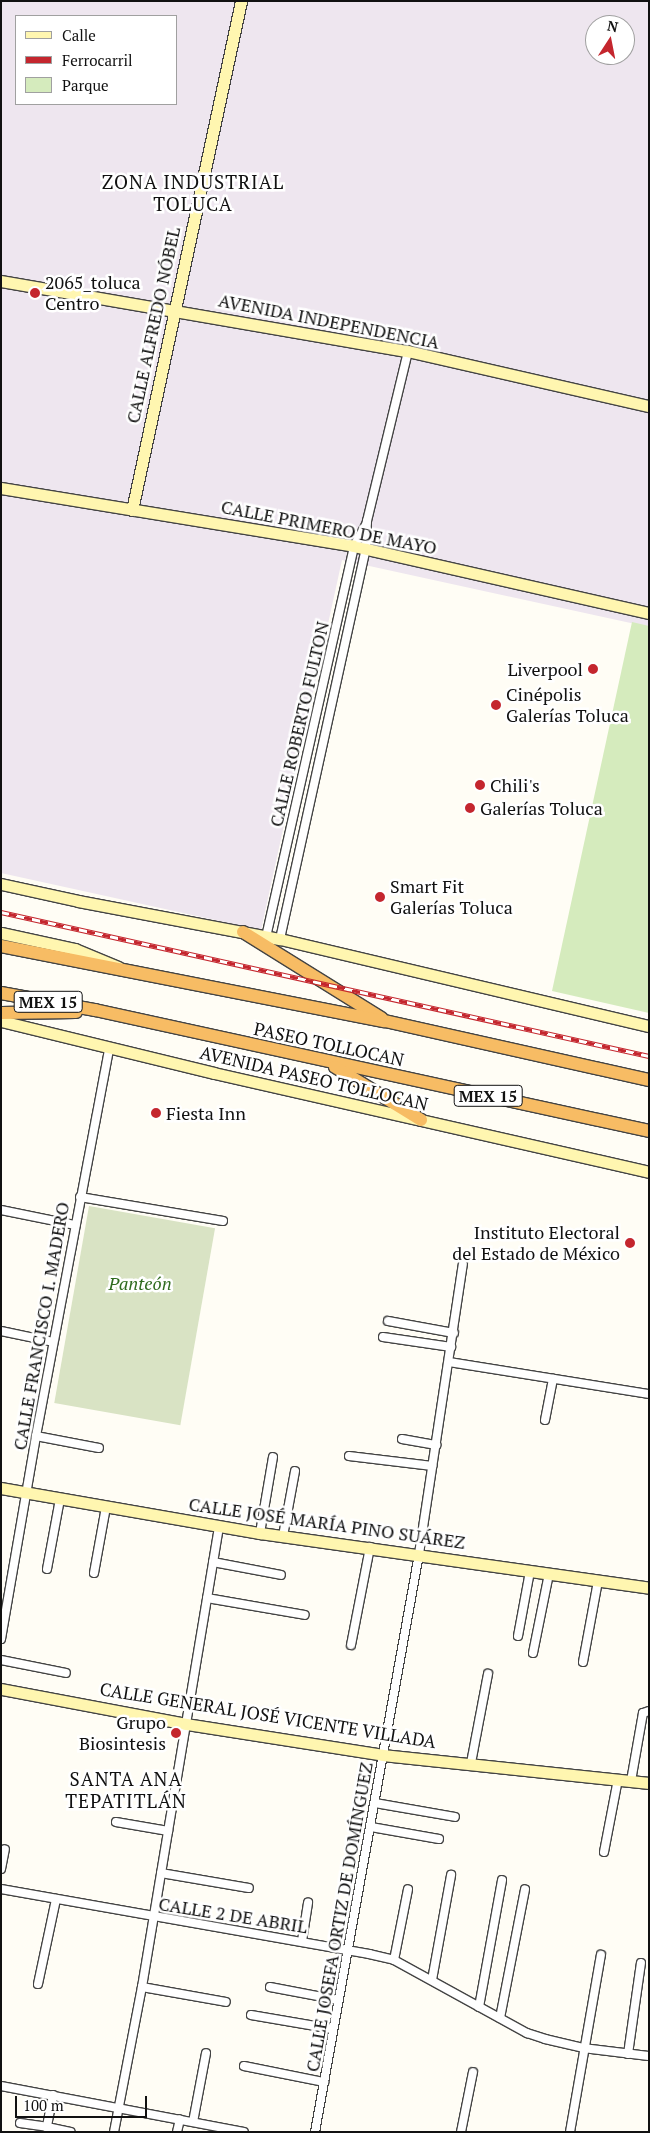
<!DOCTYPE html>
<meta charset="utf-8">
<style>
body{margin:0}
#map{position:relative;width:650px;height:2133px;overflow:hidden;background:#fffdf5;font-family:"PT Serif",serif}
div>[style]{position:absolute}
.industrial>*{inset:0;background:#eee6ef}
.green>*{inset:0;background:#d5ebbd}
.cemetery>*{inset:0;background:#d9e3c4;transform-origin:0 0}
.roads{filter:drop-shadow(1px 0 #444) drop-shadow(-1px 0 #444) drop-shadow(0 1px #444) drop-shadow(0 -1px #444)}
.minor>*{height:8px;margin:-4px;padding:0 4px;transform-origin:4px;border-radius:4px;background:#fff}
.secondary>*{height:11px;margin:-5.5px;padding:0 5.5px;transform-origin:5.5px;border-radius:5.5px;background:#fff6b0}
.trunk>*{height:12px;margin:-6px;padding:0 6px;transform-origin:6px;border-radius:6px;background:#f7bc64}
.rail>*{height:4.5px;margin-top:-2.25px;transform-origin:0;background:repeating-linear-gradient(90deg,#fff 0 8px,#c4262e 0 16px);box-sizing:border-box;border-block:1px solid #c4262e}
.dots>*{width:14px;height:14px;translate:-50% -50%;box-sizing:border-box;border:2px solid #fff;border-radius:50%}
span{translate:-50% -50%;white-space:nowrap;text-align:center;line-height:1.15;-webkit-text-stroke:5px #fff;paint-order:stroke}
.shield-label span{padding:1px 4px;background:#fff;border:1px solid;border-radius:4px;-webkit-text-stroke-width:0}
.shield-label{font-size:16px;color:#111;font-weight:700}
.poi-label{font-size:18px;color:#111}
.left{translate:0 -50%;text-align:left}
.right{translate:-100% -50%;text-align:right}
.street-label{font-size:18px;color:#111}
.park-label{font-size:18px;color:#2f6b1f;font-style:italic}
.neighbourhood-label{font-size:19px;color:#111;letter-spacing:1px}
.frame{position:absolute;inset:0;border:2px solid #111;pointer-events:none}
.legend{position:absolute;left:15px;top:15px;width:162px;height:90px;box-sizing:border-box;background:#fff;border:1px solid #a0a0a0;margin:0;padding:6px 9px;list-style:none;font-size:15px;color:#111}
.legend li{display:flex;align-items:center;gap:10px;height:25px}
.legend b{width:25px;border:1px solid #a0a0a0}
.north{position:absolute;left:585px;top:15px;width:50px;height:50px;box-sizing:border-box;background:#fff;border:1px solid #a0a0a0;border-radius:50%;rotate:11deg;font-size:14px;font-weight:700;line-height:20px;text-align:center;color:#111}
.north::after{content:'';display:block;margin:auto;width:18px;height:22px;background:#c4262e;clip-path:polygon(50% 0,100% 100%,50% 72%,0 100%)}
.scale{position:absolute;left:15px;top:2096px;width:132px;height:22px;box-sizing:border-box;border:2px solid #111;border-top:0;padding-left:6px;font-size:15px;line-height:18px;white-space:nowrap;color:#111;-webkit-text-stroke:4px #fff;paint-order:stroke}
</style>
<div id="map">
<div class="industrial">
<i style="clip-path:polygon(evenodd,1px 1px,649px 1px,649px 627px,342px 560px,261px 930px,1px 873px,1px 1px,16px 16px,176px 16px,176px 104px,16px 104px,16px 16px,1px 1px,595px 25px,625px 25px,625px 55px,595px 55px,595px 25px)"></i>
</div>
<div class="green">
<i style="clip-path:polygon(632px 622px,649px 626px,649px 1013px,552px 991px)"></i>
</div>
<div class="cemetery">
<i style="left:89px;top:1206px;width:128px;height:200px;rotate:10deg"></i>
</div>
<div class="roads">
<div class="minor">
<i style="left:266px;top:937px;width:401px;rotate:-77.3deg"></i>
<i style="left:354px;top:546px;width:25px;rotate:-61deg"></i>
<i style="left:280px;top:939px;width:400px;rotate:-77.6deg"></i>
<i style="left:366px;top:548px;width:27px;rotate:-88deg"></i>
<i style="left:367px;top:521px;width:175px;rotate:-76.4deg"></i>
<i style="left:80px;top:1197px;width:145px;rotate:9.5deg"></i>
<i style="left:1px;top:1210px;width:76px;rotate:11.5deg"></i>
<i style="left:388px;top:1321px;width:67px;rotate:10.3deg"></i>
<i style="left:1px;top:1331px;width:53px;rotate:11.9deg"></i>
<i style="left:383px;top:1337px;width:69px;rotate:8.4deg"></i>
<i style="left:449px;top:1362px;width:203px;rotate:9.1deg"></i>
<i style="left:545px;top:1420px;width:42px;rotate:-79deg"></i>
<i style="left:36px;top:1436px;width:64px;rotate:10.8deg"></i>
<i style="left:402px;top:1439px;width:35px;rotate:10deg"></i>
<i style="left:349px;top:1456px;width:84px;rotate:6.9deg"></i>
<i style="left:260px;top:1533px;width:77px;rotate:-80.3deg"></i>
<i style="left:283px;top:1536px;width:66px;rotate:-79.5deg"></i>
<i style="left:213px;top:1562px;width:69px;rotate:10.8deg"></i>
<i style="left:47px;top:1569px;width:71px;rotate:-79.5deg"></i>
<i style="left:94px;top:1573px;width:67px;rotate:-79.7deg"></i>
<i style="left:207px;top:1598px;width:99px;rotate:9.8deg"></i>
<i style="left:518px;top:1636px;width:66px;rotate:-79.5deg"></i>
<i style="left:1px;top:1639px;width:206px;rotate:-80.2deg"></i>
<i style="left:36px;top:1436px;width:395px;rotate:-79.3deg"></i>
<i style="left:351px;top:1645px;width:100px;rotate:-79deg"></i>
<i style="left:533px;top:1653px;width:81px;rotate:-78.6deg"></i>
<i style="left:1px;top:1660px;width:66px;rotate:11.3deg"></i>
<i style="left:583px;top:1662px;width:82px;rotate:-79.5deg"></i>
<i style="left:471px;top:1763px;width:91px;rotate:-79.2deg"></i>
<i style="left:631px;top:1781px;width:69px;rotate:-80deg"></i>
<i style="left:643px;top:1713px;width:6px;rotate:-18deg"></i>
<i style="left:375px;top:1803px;width:81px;rotate:9.9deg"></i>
<i style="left:116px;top:1822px;width:53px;rotate:9.8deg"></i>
<i style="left:371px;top:1827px;width:69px;rotate:10deg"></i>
<i style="left:604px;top:1852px;width:74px;rotate:-79.1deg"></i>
<i style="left:1px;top:1869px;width:20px;rotate:-79deg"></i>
<i style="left:161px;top:1873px;width:89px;rotate:9.7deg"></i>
<i style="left:1px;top:1889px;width:374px;rotate:10deg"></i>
<i style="left:369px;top:1954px;width:26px;rotate:13deg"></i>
<i style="left:394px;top:1960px;width:152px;rotate:28.8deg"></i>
<i style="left:527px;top:2033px;width:19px;rotate:18deg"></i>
<i style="left:545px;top:2039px;width:39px;rotate:13deg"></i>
<i style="left:583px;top:2048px;width:66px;rotate:6.9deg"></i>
<i style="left:302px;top:1941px;width:39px;rotate:-81deg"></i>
<i style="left:394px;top:1960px;width:72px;rotate:-78.8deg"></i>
<i style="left:432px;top:1980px;width:107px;rotate:-79.7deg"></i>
<i style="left:38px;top:1984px;width:87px;rotate:-78deg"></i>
<i style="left:142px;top:1987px;width:85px;rotate:10.1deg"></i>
<i style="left:270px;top:1987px;width:69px;rotate:10.8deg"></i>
<i style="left:479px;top:2007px;width:129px;rotate:-79.7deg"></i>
<i style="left:251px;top:2015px;width:83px;rotate:9.7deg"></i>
<i style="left:500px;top:2018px;width:131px;rotate:-79deg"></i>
<i style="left:628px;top:2054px;width:92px;rotate:-81.9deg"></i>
<i style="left:244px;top:2066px;width:82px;rotate:11.3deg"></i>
<i style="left:1px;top:2086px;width:247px;rotate:10.7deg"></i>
<i style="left:53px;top:2095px;width:33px;rotate:101deg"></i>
<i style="left:47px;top:2127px;width:24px;rotate:12deg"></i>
<i style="left:193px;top:2122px;width:70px;rotate:-79.3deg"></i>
<i style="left:20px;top:2123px;width:27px;rotate:8deg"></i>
<i style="left:114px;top:2132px;width:148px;rotate:-79.1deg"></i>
<i style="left:142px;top:1987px;width:466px;rotate:-80.5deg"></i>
<i style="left:177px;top:2132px;width:13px;rotate:-77deg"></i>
<i style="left:315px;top:2132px;width:587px;rotate:-79.8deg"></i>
<i style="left:419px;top:1554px;width:293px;rotate:-81.4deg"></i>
<i style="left:461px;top:2132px;width:61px;rotate:-78.7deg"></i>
<i style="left:570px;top:2132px;width:180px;rotate:-80.1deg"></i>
</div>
<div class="secondary">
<i style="left:1px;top:281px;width:413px;rotate:9.8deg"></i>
<i style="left:408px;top:351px;width:247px;rotate:12.9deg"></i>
<i style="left:1px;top:488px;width:358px;rotate:9.3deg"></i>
<i style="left:354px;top:546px;width:303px;rotate:12.8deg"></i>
<i style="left:132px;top:510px;width:521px;rotate:-77.91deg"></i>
<i style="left:1px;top:884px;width:79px;rotate:12.4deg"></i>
<i style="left:78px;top:901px;width:206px;rotate:10.7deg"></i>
<i style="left:280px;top:939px;width:379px;rotate:13.3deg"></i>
<i style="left:1px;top:933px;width:76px;rotate:12.2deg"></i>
<i style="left:75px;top:949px;width:47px;rotate:22.7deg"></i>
<i style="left:1px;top:1021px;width:219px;rotate:13.7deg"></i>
<i style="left:214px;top:1073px;width:446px;rotate:12.8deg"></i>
<i style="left:1px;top:1488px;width:263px;rotate:9.9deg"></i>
<i style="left:260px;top:1533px;width:393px;rotate:8deg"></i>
<i style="left:1px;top:1689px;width:188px;rotate:10.7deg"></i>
<i style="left:186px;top:1724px;width:199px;rotate:8.9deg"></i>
<i style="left:383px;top:1755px;width:267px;rotate:6deg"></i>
</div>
<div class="trunk">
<i style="left:243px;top:932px;width:163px;rotate:31.9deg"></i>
<i style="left:1px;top:946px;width:391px;rotate:11.1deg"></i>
<i style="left:385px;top:1021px;width:271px;rotate:12.6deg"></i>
<i style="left:1px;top:993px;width:96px;rotate:10.3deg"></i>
<i style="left:95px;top:1010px;width:567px;rotate:12.32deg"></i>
<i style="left:1px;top:1013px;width:75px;rotate:-0.8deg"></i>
<i style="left:335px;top:1067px;width:101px;rotate:31.6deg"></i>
</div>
</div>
<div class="rail">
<i style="left:1px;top:912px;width:664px;rotate:12.53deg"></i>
</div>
<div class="dots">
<i style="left:35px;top:293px;background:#c4262e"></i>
<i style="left:593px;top:669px;background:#c4262e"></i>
<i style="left:496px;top:705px;background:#c4262e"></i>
<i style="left:480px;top:785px;background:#c4262e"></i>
<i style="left:470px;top:808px;background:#c4262e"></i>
<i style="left:380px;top:897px;background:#c4262e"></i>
<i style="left:156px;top:1113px;background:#c4262e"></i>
<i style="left:630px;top:1243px;background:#c4262e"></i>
<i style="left:176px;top:1733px;background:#c4262e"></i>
</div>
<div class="shield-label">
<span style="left:48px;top:1002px">MEX 15</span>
<span style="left:488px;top:1096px">MEX 15</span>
</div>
<div class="poi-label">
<span class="left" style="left:45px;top:293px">2065_toluca<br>Centro</span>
<span class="right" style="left:583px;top:669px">Liverpool</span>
<span class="left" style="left:506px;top:705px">Cinépolis<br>Galerías Toluca</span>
<span class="left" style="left:490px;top:785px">Chili's</span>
<span class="left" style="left:480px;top:808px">Galerías Toluca</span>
<span class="left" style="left:390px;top:897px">Smart Fit<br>Galerías Toluca</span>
<span class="left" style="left:166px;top:1113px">Fiesta Inn</span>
<span class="right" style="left:620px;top:1243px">Instituto Electoral<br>del Estado de México</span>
<span class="right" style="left:166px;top:1733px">Grupo<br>Biosintesis</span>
</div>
<div class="street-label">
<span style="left:329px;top:321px;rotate:11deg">AVENIDA INDEPENDENCIA</span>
<span style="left:153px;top:325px;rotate:-78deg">CALLE ALFREDO NÓBEL</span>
<span style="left:329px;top:527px;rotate:11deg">CALLE PRIMERO DE MAYO</span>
<span style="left:299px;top:724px;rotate:-77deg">CALLE ROBERTO FULTON</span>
<span style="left:329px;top:1044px;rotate:12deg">PASEO TOLLOCAN</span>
<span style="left:314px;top:1078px;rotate:13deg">AVENIDA PASEO TOLLOCAN</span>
<span style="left:41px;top:1326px;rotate:-80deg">CALLE FRANCISCO I. MADERO</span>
<span style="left:327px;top:1523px;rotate:8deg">CALLE JOSÉ MARÍA PINO SUÁREZ</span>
<span style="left:268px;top:1715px;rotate:9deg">CALLE GENERAL JOSÉ VICENTE VILLADA</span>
<span style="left:233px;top:1915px;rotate:9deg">CALLE 2 DE ABRIL</span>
<span style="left:339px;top:1917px;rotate:-80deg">CALLE JOSEFA ORTIZ DE DOMÍNGUEZ</span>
</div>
<div class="park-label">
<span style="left:140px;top:1283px">Panteón</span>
</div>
<div class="neighbourhood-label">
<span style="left:193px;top:193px">ZONA INDUSTRIAL<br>TOLUCA</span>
<span style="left:126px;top:1790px">SANTA ANA<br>TEPATITLÁN</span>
</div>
<div class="frame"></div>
<ul class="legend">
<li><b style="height:6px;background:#fff6b0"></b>Calle</li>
<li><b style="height:6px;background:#c4262e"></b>Ferrocarril</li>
<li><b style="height:14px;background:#d5ebbd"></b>Parque</li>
</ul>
<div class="north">N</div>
<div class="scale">100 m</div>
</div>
